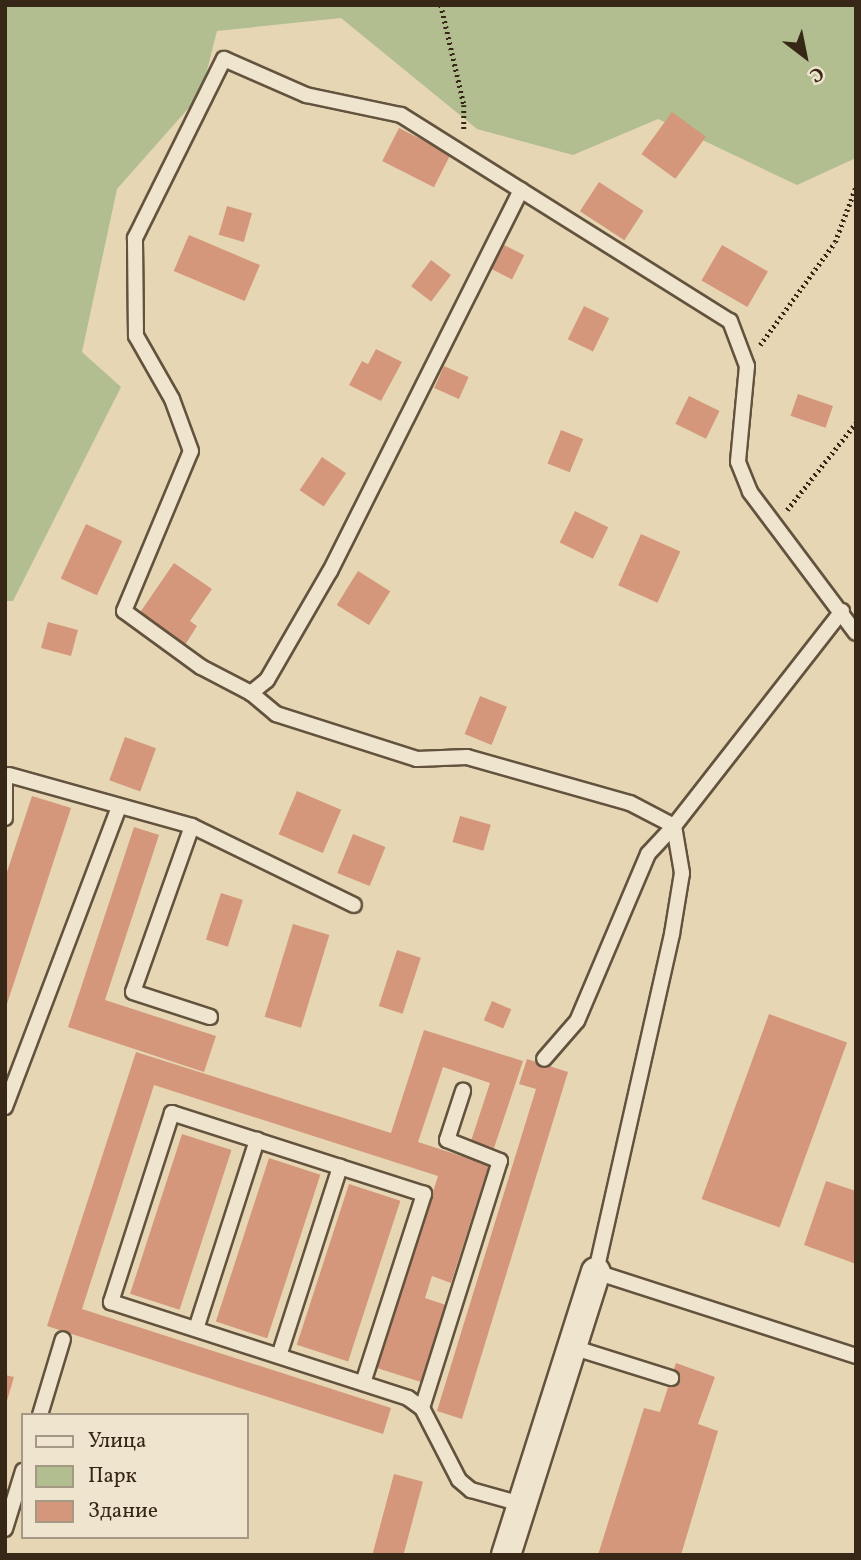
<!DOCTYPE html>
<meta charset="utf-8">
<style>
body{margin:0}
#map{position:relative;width:861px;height:1560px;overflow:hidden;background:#e6d6b3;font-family:Vollkorn,serif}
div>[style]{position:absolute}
.green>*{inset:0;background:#b2be8f}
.building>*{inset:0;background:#d4977c;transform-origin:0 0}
.path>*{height:4.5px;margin-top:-2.25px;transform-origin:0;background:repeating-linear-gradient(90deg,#372717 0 2px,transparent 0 5.5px)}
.roads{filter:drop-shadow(2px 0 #63533e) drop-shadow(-2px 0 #63533e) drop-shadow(0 2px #63533e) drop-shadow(0 -2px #63533e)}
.service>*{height:14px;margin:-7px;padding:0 7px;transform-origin:7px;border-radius:7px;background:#efe4ce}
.minor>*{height:28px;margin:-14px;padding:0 14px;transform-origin:14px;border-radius:14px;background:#efe4ce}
span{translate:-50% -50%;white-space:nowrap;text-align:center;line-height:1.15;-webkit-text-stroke:7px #efe4ce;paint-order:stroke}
.frame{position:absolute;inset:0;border:7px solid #372717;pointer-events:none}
.legend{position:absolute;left:21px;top:1413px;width:228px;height:126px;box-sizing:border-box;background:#efe4ce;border:2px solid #a59885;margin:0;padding:9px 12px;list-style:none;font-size:21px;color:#372717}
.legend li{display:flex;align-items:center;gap:14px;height:35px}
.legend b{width:35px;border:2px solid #a59885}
.north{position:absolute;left:770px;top:21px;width:70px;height:70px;-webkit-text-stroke:5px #efe4ce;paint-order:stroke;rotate:148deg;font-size:19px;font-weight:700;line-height:28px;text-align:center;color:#372717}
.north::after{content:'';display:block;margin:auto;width:24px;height:32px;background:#372717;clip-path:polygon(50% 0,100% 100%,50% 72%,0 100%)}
</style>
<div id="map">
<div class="green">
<i style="clip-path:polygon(5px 5px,856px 5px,856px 158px,797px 185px,658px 119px,573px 155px,477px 129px,341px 18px,217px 31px,201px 94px,117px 189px,82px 352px,121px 387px,13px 601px,5px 601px)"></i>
</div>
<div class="building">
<i style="left:672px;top:112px;width:42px;height:52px;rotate:36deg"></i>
<i style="left:399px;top:128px;width:58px;height:37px;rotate:27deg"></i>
<i style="left:599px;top:182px;width:53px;height:35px;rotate:33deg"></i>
<i style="left:227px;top:206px;width:26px;height:30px;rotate:16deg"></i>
<i style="left:189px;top:235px;width:77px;height:39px;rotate:23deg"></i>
<i style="left:502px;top:244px;width:25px;height:27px;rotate:27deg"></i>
<i style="left:722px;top:245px;width:53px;height:41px;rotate:30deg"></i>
<i style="left:431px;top:260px;width:25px;height:33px;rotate:37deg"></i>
<i style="left:584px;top:306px;width:28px;height:37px;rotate:26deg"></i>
<i style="clip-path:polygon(376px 349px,402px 362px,381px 401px,349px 385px,362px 361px,368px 364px)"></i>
<i style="left:444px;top:366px;width:27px;height:24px;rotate:24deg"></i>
<i style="left:798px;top:394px;width:37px;height:23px;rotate:19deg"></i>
<i style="left:689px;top:396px;width:34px;height:31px;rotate:26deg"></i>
<i style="left:561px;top:430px;width:24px;height:36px;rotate:22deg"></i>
<i style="left:322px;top:457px;width:29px;height:40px;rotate:34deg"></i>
<i style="left:575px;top:511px;width:37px;height:35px;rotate:26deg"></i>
<i style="left:86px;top:524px;width:40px;height:60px;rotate:25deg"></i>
<i style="left:641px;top:534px;width:43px;height:56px;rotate:24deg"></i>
<i style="clip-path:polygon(174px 563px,212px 589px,190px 621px,197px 626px,185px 645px,139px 614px)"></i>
<i style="left:358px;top:571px;width:38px;height:40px;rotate:32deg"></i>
<i style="left:48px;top:622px;width:31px;height:27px;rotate:15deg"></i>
<i style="left:480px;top:696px;width:29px;height:41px;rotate:22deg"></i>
<i style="left:125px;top:737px;width:33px;height:46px;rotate:20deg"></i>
<i style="left:297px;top:791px;width:48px;height:47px;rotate:23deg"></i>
<i style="clip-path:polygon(32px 796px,71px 808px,6px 1007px,5px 878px)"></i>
<i style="left:460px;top:816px;width:32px;height:27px;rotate:16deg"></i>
<i style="clip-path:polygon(134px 827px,159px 835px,105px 1000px,216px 1036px,204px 1072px,68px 1027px)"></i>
<i style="left:353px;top:834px;width:35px;height:42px;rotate:22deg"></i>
<i style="left:221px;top:893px;width:23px;height:49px;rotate:18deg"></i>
<i style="left:293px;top:924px;width:38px;height:97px;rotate:17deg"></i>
<i style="left:397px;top:950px;width:25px;height:59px;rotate:18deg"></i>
<i style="left:492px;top:1001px;width:21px;height:21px;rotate:23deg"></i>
<i style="left:769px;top:1014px;width:83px;height:197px;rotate:20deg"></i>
<i style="clip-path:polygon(424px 1030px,523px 1061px,494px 1148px,471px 1141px,490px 1083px,443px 1067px,418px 1142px,489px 1165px,451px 1283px,432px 1276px,425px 1298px,446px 1305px,421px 1382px,377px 1368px,438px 1176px,154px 1085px,82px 1309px,391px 1408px,383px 1434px,47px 1326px,136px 1052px,391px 1133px)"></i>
<i style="clip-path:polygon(527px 1059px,568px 1072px,462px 1419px,437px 1411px,536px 1089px,519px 1084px)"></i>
<i style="left:182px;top:1134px;width:52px;height:168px;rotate:18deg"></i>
<i style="left:269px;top:1158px;width:54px;height:172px;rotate:18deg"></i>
<i style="clip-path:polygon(826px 1181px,856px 1191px,856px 1264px,804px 1245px)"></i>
<i style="left:349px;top:1184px;width:54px;height:169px;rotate:18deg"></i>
<i style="clip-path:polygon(676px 1363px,715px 1377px,698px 1424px,718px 1431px,681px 1555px,598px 1555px,644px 1408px,660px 1412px)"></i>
<i style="clip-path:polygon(5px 1375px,14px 1377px,6px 1404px,5px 1404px)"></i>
<i style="left:394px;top:1474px;width:30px;height:84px;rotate:15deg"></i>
</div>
<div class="path">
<i style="left:441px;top:5px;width:103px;rotate:77deg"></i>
<i style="left:464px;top:105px;width:26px;rotate:90deg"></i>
<i style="left:760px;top:345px;width:127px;rotate:-53.9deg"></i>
<i style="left:835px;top:242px;width:60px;rotate:-69.4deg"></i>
<i style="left:787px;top:510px;width:111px;rotate:-51.6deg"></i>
</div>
<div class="roads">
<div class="service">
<i style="left:521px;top:190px;width:426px;rotate:116.6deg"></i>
<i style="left:330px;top:571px;width:126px;rotate:120deg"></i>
<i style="left:267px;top:680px;width:21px;rotate:141deg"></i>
<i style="left:251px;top:693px;width:33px;rotate:40deg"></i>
<i style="left:276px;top:714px;width:148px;rotate:17.7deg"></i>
<i style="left:417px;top:759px;width:50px;rotate:-2.3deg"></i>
<i style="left:467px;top:757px;width:169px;rotate:15.8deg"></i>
<i style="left:630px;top:803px;width:50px;rotate:27.6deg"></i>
<i style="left:674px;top:826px;width:38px;rotate:133deg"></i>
<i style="left:648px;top:854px;width:181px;rotate:113deg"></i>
<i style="left:577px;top:1021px;width:50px;rotate:131deg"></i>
<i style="left:842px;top:611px;width:273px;rotate:128deg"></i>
<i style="left:674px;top:826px;width:48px;rotate:80.3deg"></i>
<i style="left:682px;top:873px;width:62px;rotate:99.3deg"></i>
<i style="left:672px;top:934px;width:346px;rotate:102.7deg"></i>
<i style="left:596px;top:1272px;width:273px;rotate:17.9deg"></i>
<i style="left:251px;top:693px;width:56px;rotate:-152.5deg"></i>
<i style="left:201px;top:667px;width:95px;rotate:-144deg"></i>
<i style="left:124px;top:611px;width:173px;rotate:-67.3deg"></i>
<i style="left:191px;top:451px;width:55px;rotate:-110.1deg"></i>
<i style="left:172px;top:399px;width:73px;rotate:-119.7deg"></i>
<i style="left:136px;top:336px;width:98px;rotate:-90.6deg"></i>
<i style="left:135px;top:238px;width:200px;rotate:-63.6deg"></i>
<i style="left:224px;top:59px;width:90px;rotate:23.7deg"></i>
<i style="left:306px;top:95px;width:97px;rotate:11.9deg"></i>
<i style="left:401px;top:115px;width:388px;rotate:32.1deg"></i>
<i style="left:730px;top:321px;width:48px;rotate:69.3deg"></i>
<i style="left:747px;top:366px;width:96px;rotate:95.4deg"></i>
<i style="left:738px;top:462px;width:32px;rotate:68deg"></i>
<i style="left:750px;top:492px;width:176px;rotate:53.1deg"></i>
<i style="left:5px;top:775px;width:43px;rotate:90deg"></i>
<i style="left:9px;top:775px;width:190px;rotate:15.6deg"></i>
<i style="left:192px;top:826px;width:180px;rotate:26deg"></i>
<i style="left:192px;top:826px;width:176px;rotate:109.6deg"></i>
<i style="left:133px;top:992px;width:81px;rotate:18deg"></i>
<i style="left:5px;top:1107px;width:321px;rotate:-69.2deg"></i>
<i style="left:196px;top:1329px;width:199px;rotate:-72.1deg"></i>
<i style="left:572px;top:1347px;width:104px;rotate:17.4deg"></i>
<i style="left:279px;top:1356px;width:199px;rotate:-72.1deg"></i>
<i style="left:363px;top:1383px;width:199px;rotate:-72.1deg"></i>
<i style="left:424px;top:1194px;width:265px;rotate:-162.2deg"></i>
<i style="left:172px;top:1113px;width:199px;rotate:107.9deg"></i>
<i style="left:111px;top:1302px;width:312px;rotate:17.9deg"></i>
<i style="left:408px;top:1398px;width:17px;rotate:36deg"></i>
<i style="left:422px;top:1408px;width:81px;rotate:62.8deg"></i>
<i style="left:459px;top:1480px;width:16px;rotate:40deg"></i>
<i style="left:471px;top:1490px;width:52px;rotate:15.6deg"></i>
<i style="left:422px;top:1408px;width:259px;rotate:-72.5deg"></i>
<i style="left:500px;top:1161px;width:57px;rotate:-158.4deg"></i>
<i style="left:447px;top:1140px;width:52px;rotate:-71.9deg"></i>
<i style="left:40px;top:1415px;width:79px;rotate:-73.2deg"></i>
<i style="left:5px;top:1529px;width:61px;rotate:-72.8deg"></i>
</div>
<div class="minor">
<i style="left:506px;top:1555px;width:297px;rotate:-72.4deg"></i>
</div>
</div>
<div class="frame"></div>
<ul class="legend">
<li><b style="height:9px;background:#efe4ce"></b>Улица</li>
<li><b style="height:19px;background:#b2be8f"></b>Парк</li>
<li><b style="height:19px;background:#d4977c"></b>Здание</li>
</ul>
<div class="north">С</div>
</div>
